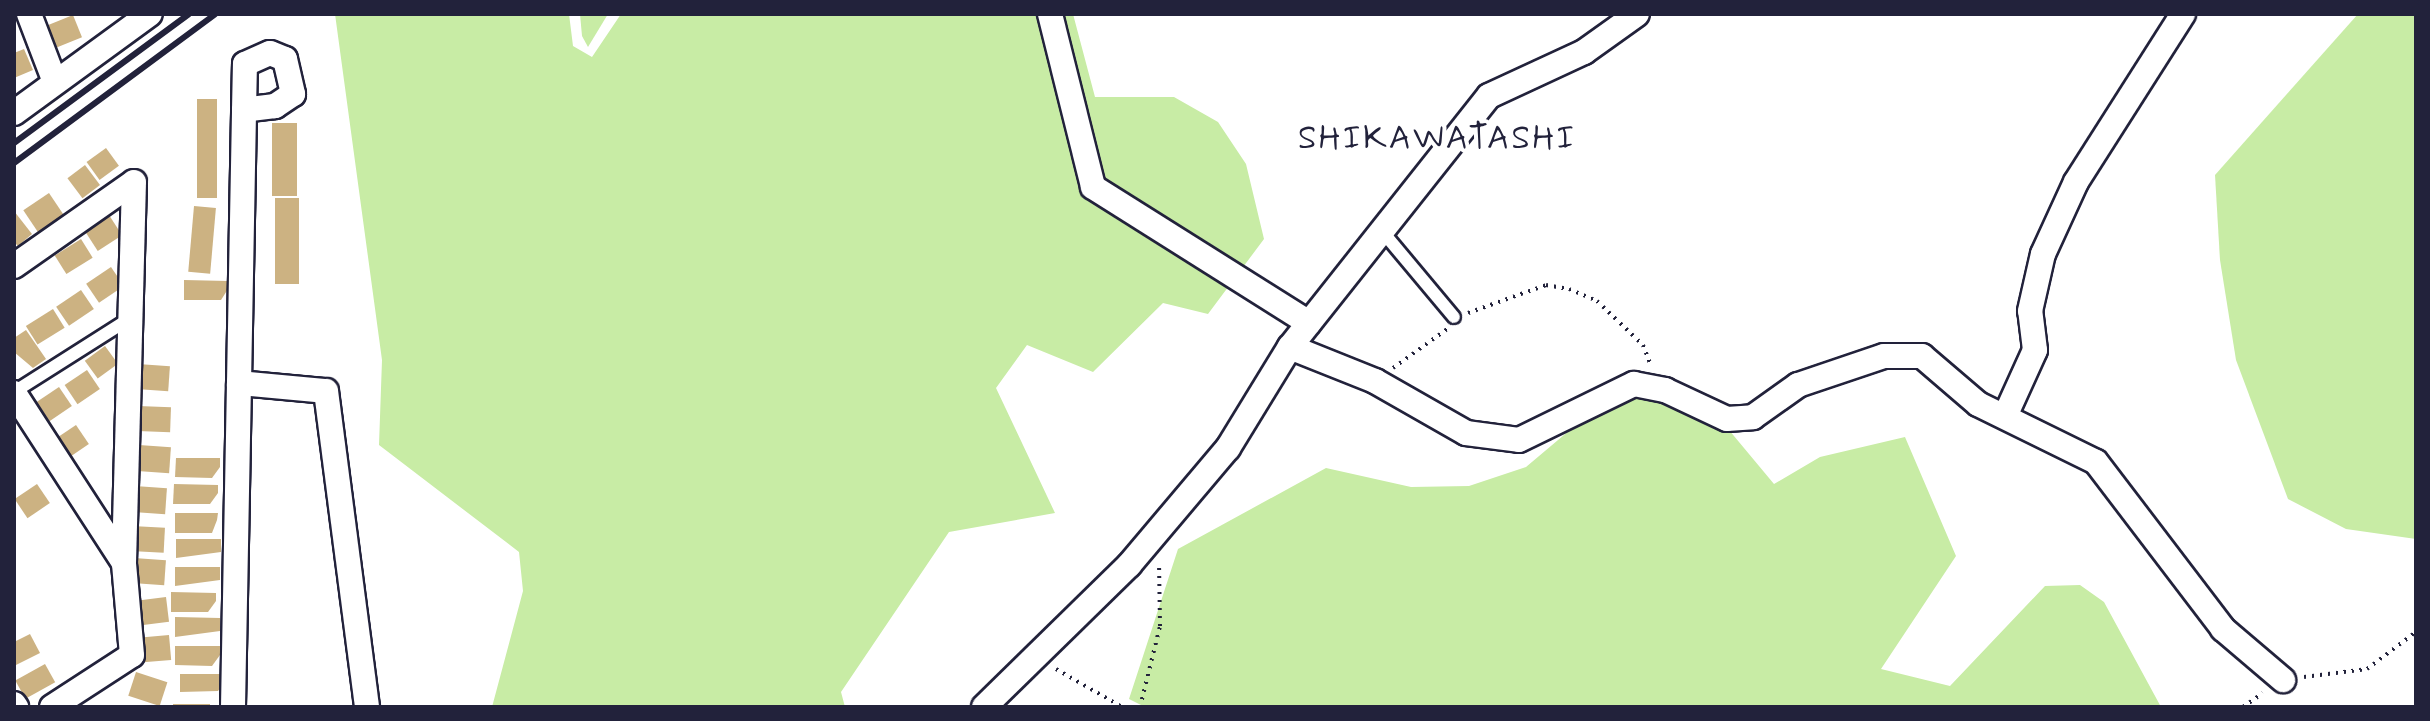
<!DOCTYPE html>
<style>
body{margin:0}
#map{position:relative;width:2430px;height:721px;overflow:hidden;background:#fff;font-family:Mynerve,sans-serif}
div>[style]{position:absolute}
.green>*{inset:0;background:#c8eca5}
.building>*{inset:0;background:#ccb282;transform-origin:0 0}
.path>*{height:4px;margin-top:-2px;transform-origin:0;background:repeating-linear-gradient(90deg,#22223b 0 2px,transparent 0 8px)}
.roads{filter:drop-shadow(2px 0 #22223b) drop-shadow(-2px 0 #22223b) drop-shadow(0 2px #22223b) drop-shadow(0 -2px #22223b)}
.lane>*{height:12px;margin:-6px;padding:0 6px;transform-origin:6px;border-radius:6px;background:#fff}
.street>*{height:24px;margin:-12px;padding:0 12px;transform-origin:12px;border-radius:12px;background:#fff}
.rail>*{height:6px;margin:-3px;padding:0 3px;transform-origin:3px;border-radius:3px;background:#22223b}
span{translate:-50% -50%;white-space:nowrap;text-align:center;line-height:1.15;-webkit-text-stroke:8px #fff;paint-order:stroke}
.quarter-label{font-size:34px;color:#22223b;letter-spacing:2px}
.frame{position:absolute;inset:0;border:16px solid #22223b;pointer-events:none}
</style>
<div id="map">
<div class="green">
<i style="clip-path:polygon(335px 14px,569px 14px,573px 46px,592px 57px,621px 14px,1073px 14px,1095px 97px,1174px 97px,1218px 122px,1246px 164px,1264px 239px,1208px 314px,1163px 303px,1093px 372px,1027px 345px,996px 388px,1055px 513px,949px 532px,841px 692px,845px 707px,492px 707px,523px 591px,519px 552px,379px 445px,382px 360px)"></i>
<i style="clip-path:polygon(580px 14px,608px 14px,588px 47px,582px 36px)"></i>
<i style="clip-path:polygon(2358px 14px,2416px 14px,2416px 539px,2346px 529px,2288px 499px,2236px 360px,2220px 260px,2215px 175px)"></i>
<i style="clip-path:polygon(1661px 377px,1704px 400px,1774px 484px,1820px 457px,1905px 437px,1956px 556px,1881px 669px,1950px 686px,2045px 586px,2080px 585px,2104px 602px,2161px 707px,1145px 707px,1129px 699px,1178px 549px,1326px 468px,1411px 487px,1469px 486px,1526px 467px,1596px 408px)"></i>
</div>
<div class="building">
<i style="left:73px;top:15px;width:24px;height:30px;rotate:68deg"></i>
<i style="clip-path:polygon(24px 49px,33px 70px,14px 78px,14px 53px)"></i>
<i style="left:197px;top:99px;width:20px;height:99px"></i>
<i style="left:272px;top:123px;width:25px;height:73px"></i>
<i style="left:106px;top:148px;width:22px;height:24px;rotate:54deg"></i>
<i style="left:85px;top:165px;width:25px;height:22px;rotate:53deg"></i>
<i style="left:49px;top:193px;width:27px;height:31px;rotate:56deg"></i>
<i style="left:275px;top:198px;width:24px;height:86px"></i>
<i style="left:194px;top:206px;width:22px;height:66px;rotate:5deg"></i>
<i style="clip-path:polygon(14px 211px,32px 234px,18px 246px,14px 242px)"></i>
<i style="left:109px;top:215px;width:24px;height:29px;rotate:57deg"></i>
<i style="left:81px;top:239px;width:22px;height:31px;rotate:58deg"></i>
<i style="left:111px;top:267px;width:23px;height:30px;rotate:56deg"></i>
<i style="clip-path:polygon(184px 280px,228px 281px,228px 289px,221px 300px,184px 300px)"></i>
<i style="left:81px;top:290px;width:23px;height:30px;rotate:56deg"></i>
<i style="left:53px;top:309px;width:22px;height:32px;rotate:58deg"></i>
<i style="clip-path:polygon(26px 330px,46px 359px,33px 368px,14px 352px,14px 338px)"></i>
<i style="left:105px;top:346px;width:22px;height:25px;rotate:54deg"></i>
<i style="left:138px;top:364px;width:32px;height:25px;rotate:4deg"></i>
<i style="left:87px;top:370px;width:23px;height:27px;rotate:56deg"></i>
<i style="left:59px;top:387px;width:23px;height:27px;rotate:56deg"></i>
<i style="left:138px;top:406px;width:33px;height:25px;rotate:2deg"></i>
<i style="left:76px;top:425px;width:23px;height:27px;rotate:56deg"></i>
<i style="left:139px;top:445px;width:32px;height:26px;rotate:4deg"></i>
<i style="clip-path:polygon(176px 458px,220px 458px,220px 467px,212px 478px,175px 477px)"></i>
<i style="left:37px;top:484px;width:23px;height:27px;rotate:56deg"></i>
<i style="clip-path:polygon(174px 484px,218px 485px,218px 493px,210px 504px,173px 504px)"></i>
<i style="left:135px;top:486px;width:32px;height:26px;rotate:4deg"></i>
<i style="clip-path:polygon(175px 513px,218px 513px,217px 520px,212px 533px,175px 533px)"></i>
<i style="left:132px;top:526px;width:33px;height:25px;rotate:3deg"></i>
<i style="clip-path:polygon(176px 539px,221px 539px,221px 552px,176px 558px)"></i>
<i style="left:134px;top:558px;width:32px;height:25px;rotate:4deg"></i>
<i style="clip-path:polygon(175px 567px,220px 567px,220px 580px,175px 586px)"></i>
<i style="clip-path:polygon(171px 592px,216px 593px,216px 601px,208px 612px,171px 612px)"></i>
<i style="left:166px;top:597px;width:25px;height:32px;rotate:83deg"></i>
<i style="clip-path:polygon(175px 617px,220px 618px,220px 631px,175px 637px)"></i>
<i style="clip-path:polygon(30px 634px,40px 653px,14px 666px,14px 642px)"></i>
<i style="left:169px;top:635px;width:25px;height:28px;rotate:85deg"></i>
<i style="clip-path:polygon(175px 646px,220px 646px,220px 655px,212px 666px,175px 665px)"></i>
<i style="left:45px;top:664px;width:21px;height:34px;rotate:61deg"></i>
<i style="left:136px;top:672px;width:33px;height:25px;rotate:18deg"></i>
<i style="clip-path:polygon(180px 674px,224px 674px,224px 683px,218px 691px,180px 692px)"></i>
<i style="left:173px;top:704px;width:37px;height:3px"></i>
</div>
<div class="path">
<i style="left:1468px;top:313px;width:83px;rotate:-19.7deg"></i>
<i style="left:1546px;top:285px;width:23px;rotate:10deg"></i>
<i style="left:1569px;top:289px;width:30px;rotate:23deg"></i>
<i style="left:1597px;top:301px;width:64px;rotate:43.7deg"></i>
<i style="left:1643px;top:345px;width:19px;rotate:69deg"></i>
<i style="left:1393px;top:368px;width:67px;rotate:-35.8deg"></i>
<i style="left:1056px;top:669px;width:76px;rotate:29.9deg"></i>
<i style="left:2304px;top:677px;width:64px;rotate:-7.2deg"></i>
<i style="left:2367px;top:669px;width:61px;rotate:-37.1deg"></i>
<i style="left:1140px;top:707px;width:83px;rotate:-76.1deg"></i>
<i style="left:1160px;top:626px;width:62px;rotate:-90.9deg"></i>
<i style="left:2243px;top:707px;width:24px;rotate:-35deg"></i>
</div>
<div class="roads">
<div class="lane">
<i style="left:1382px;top:231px;width:112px;rotate:50.1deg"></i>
<i style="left:14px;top:392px;width:136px;rotate:-32.4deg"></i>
</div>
<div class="street">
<i style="left:29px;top:14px;width:73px;rotate:69.1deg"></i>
<i style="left:1050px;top:14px;width:178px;rotate:76deg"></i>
<i style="left:1093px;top:187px;width:255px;rotate:32.2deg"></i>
<i style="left:14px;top:113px;width:168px;rotate:-36.1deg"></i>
<i style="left:14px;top:266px;width:146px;rotate:-35deg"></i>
<i style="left:1290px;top:347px;width:92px;rotate:21.8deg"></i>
<i style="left:1375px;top:381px;width:105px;rotate:29.7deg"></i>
<i style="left:1466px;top:433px;width:53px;rotate:7.5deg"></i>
<i style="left:1519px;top:440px;width:128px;rotate:-26deg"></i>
<i style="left:1634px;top:384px;width:32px;rotate:11deg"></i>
<i style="left:1665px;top:390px;width:68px;rotate:25.1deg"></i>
<i style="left:1727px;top:419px;width:26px;rotate:-4deg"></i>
<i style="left:1753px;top:417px;width:55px;rotate:-35.4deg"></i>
<i style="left:1798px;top:385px;width:91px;rotate:-18.6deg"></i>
<i style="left:1884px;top:356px;width:38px"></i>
<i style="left:1922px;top:356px;width:74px;rotate:40.6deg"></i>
<i style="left:1978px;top:404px;width:131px;rotate:26.2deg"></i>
<i style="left:2096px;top:462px;width:210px;rotate:52.7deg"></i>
<i style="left:2223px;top:629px;width:79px;rotate:40.4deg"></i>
<i style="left:239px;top:383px;width:87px;rotate:5.3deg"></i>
<i style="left:326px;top:391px;width:319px;rotate:82.6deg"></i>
<i style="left:14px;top:393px;width:202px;rotate:57.1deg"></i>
<i style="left:2006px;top:414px;width:70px;rotate:-65.6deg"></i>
<i style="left:2035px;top:350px;width:39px;rotate:-97deg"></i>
<i style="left:2030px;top:311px;width:58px;rotate:-77.2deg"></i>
<i style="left:2043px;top:254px;width:79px;rotate:-65.4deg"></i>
<i style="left:2076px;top:182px;width:199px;rotate:-57.5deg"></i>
<i style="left:14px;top:704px;width:4px;rotate:56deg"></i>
<i style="left:52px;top:707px;width:95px;rotate:-33deg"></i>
<i style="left:132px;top:655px;width:92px;rotate:-95deg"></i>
<i style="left:124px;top:563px;width:381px;rotate:-88.5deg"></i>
<i style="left:233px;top:707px;width:597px;rotate:-88.94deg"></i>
<i style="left:244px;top:110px;width:46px;rotate:-88.8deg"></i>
<i style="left:245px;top:64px;width:27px;rotate:-24deg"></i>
<i style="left:270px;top:53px;width:16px;rotate:22deg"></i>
<i style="left:285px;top:59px;width:36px;rotate:77deg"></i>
<i style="left:293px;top:94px;width:22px;rotate:146deg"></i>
<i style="left:275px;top:106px;width:31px;rotate:173deg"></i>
<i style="left:984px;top:707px;width:203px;rotate:-44.4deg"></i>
<i style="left:1129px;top:565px;width:153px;rotate:-49.8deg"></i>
<i style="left:1228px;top:448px;width:119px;rotate:-58.5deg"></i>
<i style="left:1290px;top:347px;width:320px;rotate:-51.6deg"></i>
<i style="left:1489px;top:96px;width:105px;rotate:-24.9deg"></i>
<i style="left:1584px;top:52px;width:65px;rotate:-35.6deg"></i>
</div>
</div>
<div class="rail">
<i style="left:14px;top:143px;width:217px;rotate:-36.4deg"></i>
<i style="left:14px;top:163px;width:250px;rotate:-36.5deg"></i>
</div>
<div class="quarter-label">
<span style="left:1437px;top:139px">SHIKAWATASHI</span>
</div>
<div class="frame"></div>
</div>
